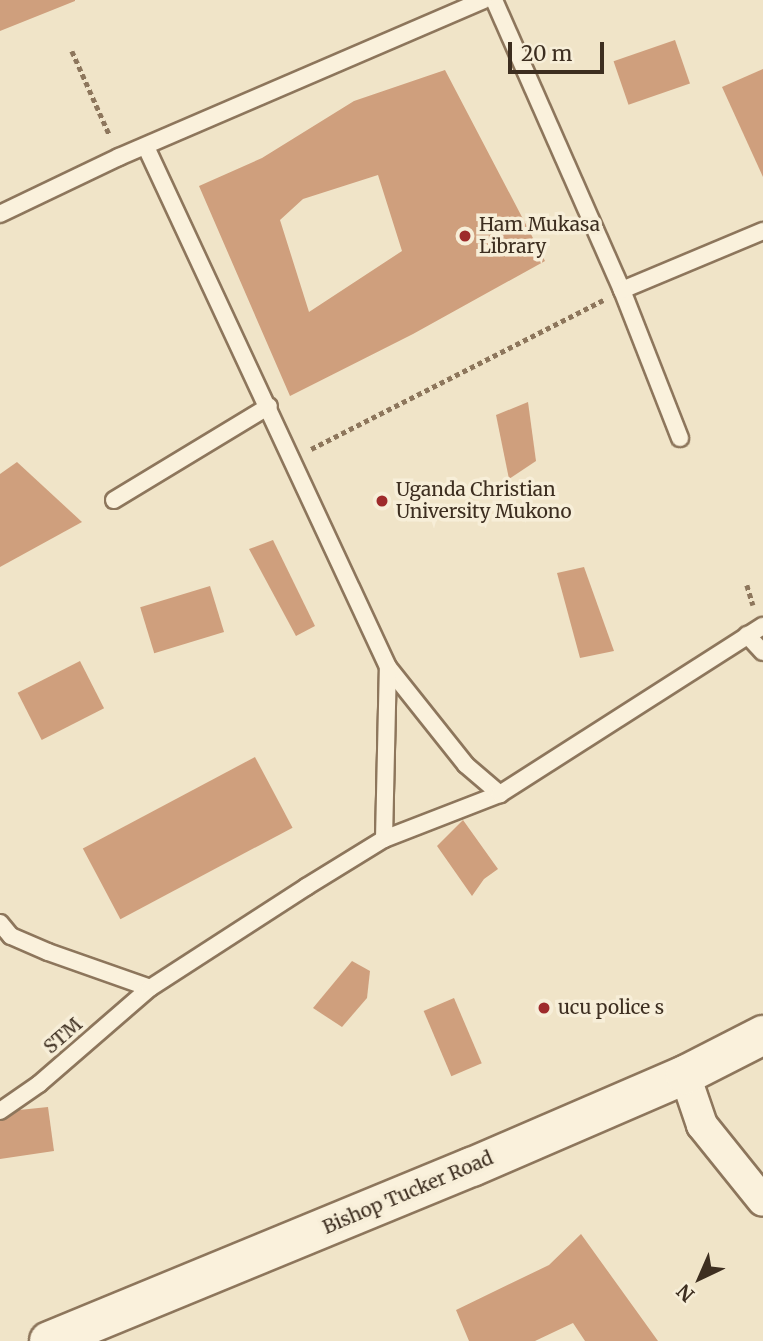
<!DOCTYPE html>
<style>
body{margin:0}
#map{position:relative;width:763px;height:1341px;overflow:hidden;background:#f0e4c8;font-family:Merriweather,serif}
div>[style]{position:absolute}
.building>*{inset:0;background:#cf9f7d;transform-origin:0 0}
.path>*{height:4.5px;margin-top:-2.25px;transform-origin:0;background:repeating-linear-gradient(90deg,#8d765c 0 5px,transparent 0 8.5px)}
.roads{filter:drop-shadow(2px 0 #8d765c) drop-shadow(-2px 0 #8d765c) drop-shadow(0 2px #8d765c) drop-shadow(0 -2px #8d765c)}
.service>*{height:16px;margin:-8px;padding:0 8px;transform-origin:8px;border-radius:8px;background:#faf1dc}
.minor>*{height:30px;margin:-15px;padding:0 15px;transform-origin:15px;border-radius:15px;background:#faf1dc}
.secondary>*{height:38px;margin:-19px;padding:0 19px;transform-origin:19px;border-radius:19px;background:#faf1dc}
.dots>*{width:19px;height:19px;translate:-50% -50%;box-sizing:border-box;border:4px solid #f7eed8;border-radius:50%}
span{translate:-50% -50%;white-space:nowrap;text-align:center;line-height:1.15;-webkit-text-stroke:7px #f7eed8;paint-order:stroke}
.poi-label{font-size:19px;color:#3d2e20}
.left{translate:0 -50%;text-align:left}
.street-label{font-size:19px;color:#3d2e20}
.north{position:absolute;left:665px;top:1243px;width:70px;height:70px;-webkit-text-stroke:5px #f7eed8;paint-order:stroke;rotate:224deg;font-size:19px;font-weight:700;line-height:28px;text-align:center;color:#3d2e20}
.north::after{content:'';display:block;margin:auto;width:24px;height:32px;background:#3d2e20;clip-path:polygon(50% 0,100% 100%,50% 72%,0 100%)}
.scale{position:absolute;left:508px;top:42px;width:96px;height:32px;box-sizing:border-box;border:4px solid #3d2e20;border-top:0;padding-left:9px;font-size:21px;line-height:24px;white-space:nowrap;color:#3d2e20;-webkit-text-stroke:5px #f7eed8;paint-order:stroke}
</style>
<div id="map">
<div class="building">
<i style="clip-path:polygon(0 0,75px 0,75px 1px,0 31px)"></i>
<i style="left:675px;top:40px;width:46px;height:65px;rotate:71deg"></i>
<i style="clip-path:polygon(763px 69px,763px 177px,722px 87px)"></i>
<i style="clip-path:polygon(evenodd,445px 70px,545px 261px,413px 334px,290px 396px,199px 186px,262px 158px,354px 101px,445px 70px,378px 175px,402px 251px,309px 312px,280px 220px,303px 199px,378px 175px)"></i>
<i style="clip-path:polygon(528px 402px,536px 461px,509px 479px,496px 415px)"></i>
<i style="clip-path:polygon(17px 462px,82px 522px,0 567px,0 474px)"></i>
<i style="clip-path:polygon(273px 540px,315px 626px,296px 636px,249px 549px)"></i>
<i style="clip-path:polygon(584px 567px,614px 651px,580px 658px,557px 573px)"></i>
<i style="left:210px;top:586px;width:48px;height:73px;rotate:73deg"></i>
<i style="left:80px;top:661px;width:53px;height:70px;rotate:63deg"></i>
<i style="left:255px;top:757px;width:80px;height:195px;rotate:62deg"></i>
<i style="clip-path:polygon(463px 820px,498px 869px,484px 879px,472px 896px,437px 846px)"></i>
<i style="clip-path:polygon(352px 961px,370px 971px,367px 998px,342px 1027px,313px 1008px)"></i>
<i style="left:454px;top:998px;width:71px;height:33px;rotate:67deg"></i>
<i style="clip-path:polygon(48px 1107px,54px 1151px,0 1159px,0 1121px,19px 1110px)"></i>
<i style="clip-path:polygon(581px 1234px,658px 1341px,585px 1341px,573px 1323px,535px 1341px,469px 1341px,456px 1310px,549px 1265px)"></i>
</div>
<div class="path">
<i style="left:72px;top:51px;width:93px;rotate:65.9deg"></i>
<i style="left:311px;top:449px;width:328px;rotate:-27deg"></i>
<i style="left:747px;top:585px;width:21px;rotate:73deg"></i>
</div>
<div class="roads">
<div class="service">
<i style="left:494px;top:0;width:317px;rotate:66.2deg"></i>
<i style="left:622px;top:290px;width:159px;rotate:68.6deg"></i>
<i style="left:146px;top:147px;width:574px;rotate:65.04deg"></i>
<i style="left:388px;top:667px;width:125px;rotate:51.5deg"></i>
<i style="left:466px;top:765px;width:45px;rotate:40.5deg"></i>
<i style="left:0;top:214px;width:132px;rotate:-25.6deg"></i>
<i style="left:119px;top:157px;width:397px;rotate:-23.3deg"></i>
<i style="left:622px;top:290px;width:153px;rotate:-22.7deg"></i>
<i style="left:114px;top:500px;width:181px;rotate:-31.2deg"></i>
<i style="left:747px;top:635px;width:23px;rotate:47deg"></i>
<i style="left:384px;top:839px;width:172px;rotate:-88.7deg"></i>
<i style="left:0;top:923px;width:17px;rotate:50deg"></i>
<i style="left:11px;top:936px;width:40px;rotate:23.4deg"></i>
<i style="left:48px;top:952px;width:108px;rotate:19.4deg"></i>
<i style="left:0;top:1111px;width:47px;rotate:-34.7deg"></i>
<i style="left:39px;top:1084px;width:147px;rotate:-40.9deg"></i>
<i style="left:150px;top:988px;width:186px;rotate:-32.9deg"></i>
<i style="left:306px;top:887px;width:92px;rotate:-31.6deg"></i>
<i style="left:384px;top:839px;width:124px;rotate:-21.2deg"></i>
<i style="left:500px;top:794px;width:312px;rotate:-32.6deg"></i>
</div>
<div class="minor">
<i style="left:685px;top:1075px;width:53px;rotate:71.2deg"></i>
<i style="left:702px;top:1125px;width:97px;rotate:51.2deg"></i>
</div>
<div class="secondary">
<i style="left:49px;top:1341px;width:457px;rotate:-22.4deg"></i>
<i style="left:472px;top:1167px;width:232px;rotate:-23.4deg"></i>
<i style="left:685px;top:1075px;width:88px;rotate:-27.1deg"></i>
</div>
</div>
<div class="dots">
<i style="left:465px;top:236px;background:#9e2a2b"></i>
<i style="left:382px;top:501px;background:#9e2a2b"></i>
<i style="left:544px;top:1008px;background:#9e2a2b"></i>
</div>
<div class="poi-label">
<span class="left" style="left:479px;top:236px">Ham Mukasa<br>Library</span>
<span class="left" style="left:396px;top:501px">Uganda Christian<br>University Mukono</span>
<span class="left" style="left:558px;top:1008px">ucu police s</span>
</div>
<div class="street-label">
<span style="left:63px;top:1036px;rotate:-41deg">STM</span>
<span style="left:408px;top:1193px;rotate:-23deg">Bishop Tucker Road</span>
</div>
<div class="north">N</div>
<div class="scale">20 m</div>
</div>
